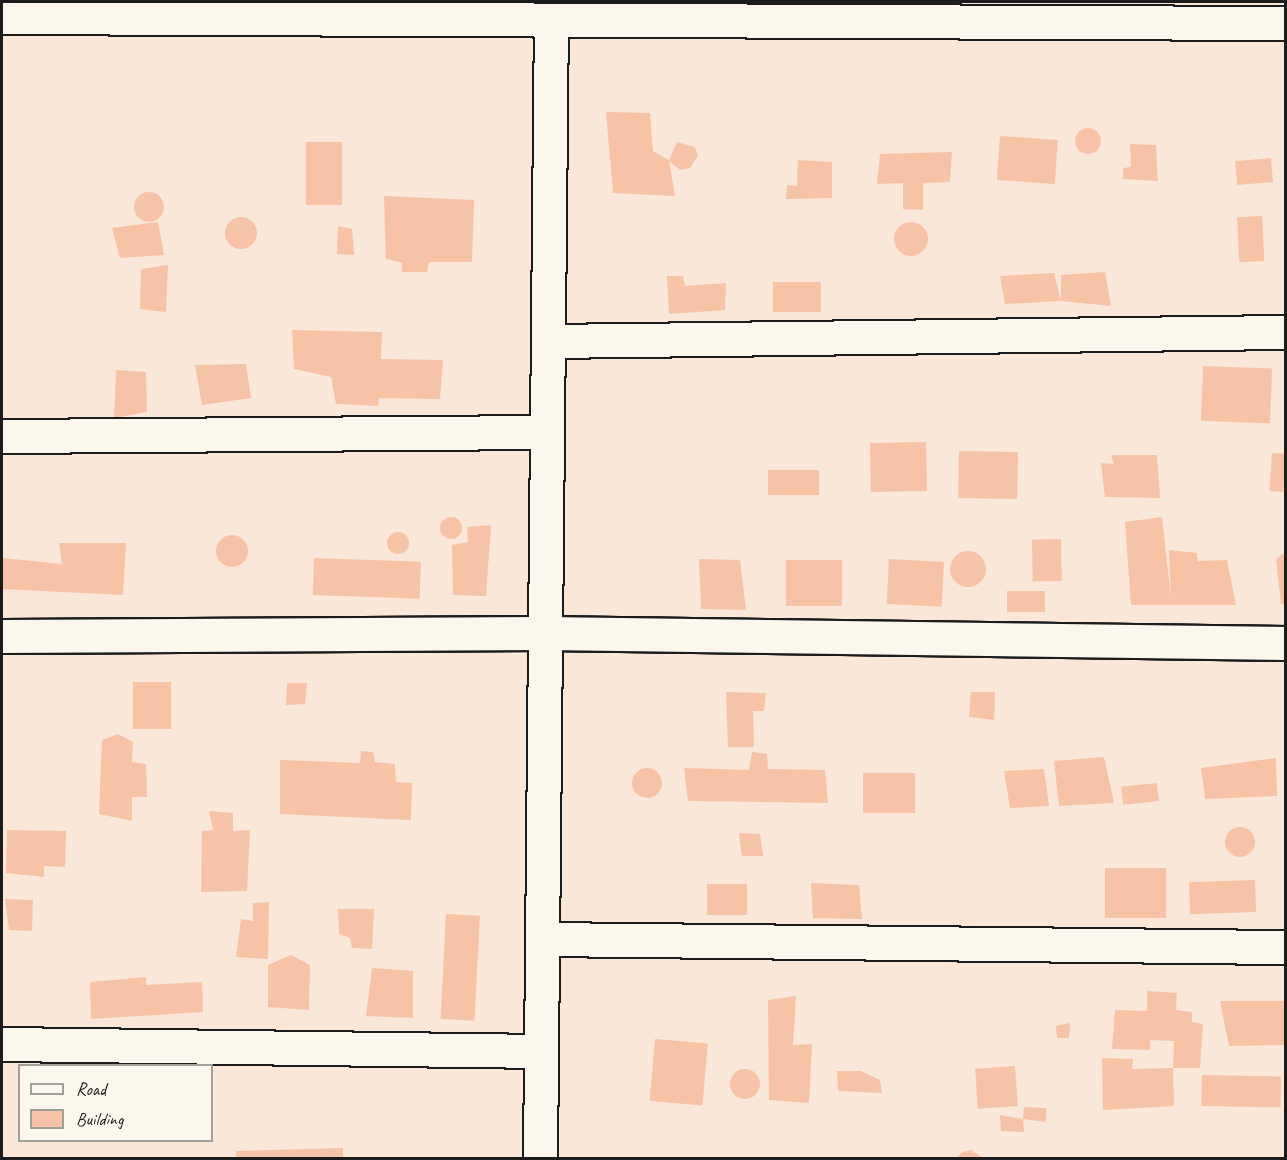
<!DOCTYPE html>
<style>
body{margin:0}
#map{position:relative;width:1287px;height:1160px;overflow:hidden;background:#fae7d7;font-family:Caveat,sans-serif}
div>[style]{position:absolute}
.building>*{inset:0;background:#f6c3a7;transform-origin:0 0}
.round{border-radius:50%}
.roads{filter:drop-shadow(2px 0 #1c1c1c) drop-shadow(-2px 0 #1c1c1c) drop-shadow(0 2px #1c1c1c) drop-shadow(0 -2px #1c1c1c)}
.minor>*{height:33px;margin:-16.5px;padding:0 16.5px;transform-origin:16.5px;border-radius:16.5px;background:#fbf7ec}
span{translate:-50% -50%;white-space:nowrap;text-align:center;line-height:1.15;-webkit-text-stroke:4.5px #fbf7ec;paint-order:stroke}
.frame{position:absolute;inset:0;border:3px solid #1c1c1c;pointer-events:none}
.legend{position:absolute;left:18px;top:1064px;width:195px;height:78px;box-sizing:border-box;background:#fbf7ec;border:2px solid #a29f99;margin:0;padding:8px 10px;list-style:none;font-size:18px;color:#1c1c1c}
.legend li{display:flex;align-items:center;gap:12px;height:30px}
.legend b{width:30px;border:2px solid #a29f99}
</style>
<div id="map">
<div class="building">
<i style="clip-path:polygon(606px 112px,650px 113px,653px 151px,669px 160px,677px 142px,695px 147px,698px 156px,690px 168px,680px 170px,669px 161px,675px 196px,613px 193px)"></i>
<i class="round" style="left:1075px;top:128px;width:26px;height:26px"></i>
<i style="left:1000px;top:136px;width:58px;height:44px;rotate:4deg"></i>
<i style="left:306px;top:142px;width:36px;height:63px"></i>
<i style="clip-path:polygon(1130px 144px,1156px 145px,1158px 181px,1123px 179px,1123px 168px,1131px 167px)"></i>
<i style="clip-path:polygon(952px 152px,950px 182px,923px 183px,923px 210px,903px 209px,903px 183px,877px 184px,880px 154px)"></i>
<i style="left:1271px;top:158px;width:24px;height:36px;rotate:85deg"></i>
<i style="clip-path:polygon(798px 160px,832px 162px,832px 198px,786px 199px,787px 185px,797px 186px)"></i>
<i class="round" style="left:134px;top:192px;width:30px;height:30px"></i>
<i style="clip-path:polygon(384px 196px,474px 200px,472px 262px,429px 262px,427px 272px,402px 272px,402px 263px,386px 259px)"></i>
<i style="left:1262px;top:216px;width:45px;height:25px;rotate:87deg"></i>
<i class="round" style="left:225px;top:217px;width:32px;height:32px"></i>
<i class="round" style="left:894px;top:222px;width:34px;height:34px"></i>
<i style="clip-path:polygon(158px 222px,164px 255px,120px 258px,112px 228px)"></i>
<i style="clip-path:polygon(338px 226px,352px 229px,354px 255px,337px 254px)"></i>
<i style="clip-path:polygon(168px 265px,166px 312px,140px 309px,141px 269px)"></i>
<i style="clip-path:polygon(1105px 272px,1111px 306px,1061px 301px,1005px 304px,1000px 276px,1054px 273px,1061px 301px,1061px 275px)"></i>
<i style="clip-path:polygon(667px 276px,683px 276px,685px 286px,726px 283px,725px 310px,669px 314px)"></i>
<i style="left:821px;top:282px;width:30px;height:48px;rotate:90deg"></i>
<i style="clip-path:polygon(292px 330px,382px 332px,381px 359px,443px 360px,440px 399px,379px 398px,378px 406px,336px 404px,331px 377px,294px 369px)"></i>
<i style="clip-path:polygon(246px 364px,251px 398px,202px 405px,195px 365px)"></i>
<i style="left:1203px;top:366px;width:69px;height:55px;rotate:2deg"></i>
<i style="clip-path:polygon(116px 370px,146px 372px,147px 412px,114px 418px)"></i>
<i style="left:926px;top:442px;width:49px;height:56px;rotate:89deg"></i>
<i style="left:959px;top:451px;width:59px;height:47px;rotate:1deg"></i>
<i style="left:1272px;top:453px;width:14px;height:38px;rotate:4deg"></i>
<i style="clip-path:polygon(1111px 455px,1157px 455px,1160px 498px,1105px 497px,1101px 463px,1114px 464px)"></i>
<i style="left:768px;top:470px;width:51px;height:25px"></i>
<i style="clip-path:polygon(1162px 517px,1171px 599px,1169px 550px,1197px 553px,1198px 561px,1227px 560px,1236px 605px,1131px 605px,1125px 522px)"></i>
<i class="round" style="left:440px;top:517px;width:22px;height:22px"></i>
<i style="clip-path:polygon(491px 525px,486px 596px,453px 595px,452px 545px,468px 542px,467px 527px)"></i>
<i class="round" style="left:387px;top:532px;width:22px;height:22px"></i>
<i class="round" style="left:216px;top:535px;width:32px;height:32px"></i>
<i style="left:1061px;top:539px;width:42px;height:29px;rotate:89deg"></i>
<i style="clip-path:polygon(59px 543px,126px 543px,123px 595px,2px 589px,2px 558px,62px 564px)"></i>
<i class="round" style="left:950px;top:551px;width:36px;height:36px"></i>
<i style="clip-path:polygon(1286px 552px,1286px 604px,1281px 604px,1276px 559px)"></i>
<i style="left:314px;top:558px;width:107px;height:37px;rotate:2deg"></i>
<i style="clip-path:polygon(699px 559px,740px 560px,746px 610px,701px 609px)"></i>
<i style="left:889px;top:559px;width:55px;height:45px;rotate:3deg"></i>
<i style="left:786px;top:560px;width:56px;height:46px"></i>
<i style="left:1007px;top:591px;width:38px;height:21px"></i>
<i style="left:133px;top:682px;width:38px;height:47px"></i>
<i style="clip-path:polygon(287px 683px,307px 683px,305px 704px,286px 705px)"></i>
<i style="clip-path:polygon(726px 692px,766px 693px,764px 711px,753px 711px,754px 747px,728px 747px)"></i>
<i style="clip-path:polygon(971px 692px,995px 692px,994px 720px,969px 717px)"></i>
<i style="clip-path:polygon(118px 734px,133px 742px,132px 762px,146px 764px,147px 797px,132px 797px,132px 821px,99px 814px,102px 740px)"></i>
<i style="clip-path:polygon(361px 751px,373px 752px,375px 762px,395px 764px,396px 782px,412px 783px,411px 820px,280px 814px,280px 760px,360px 763px)"></i>
<i style="clip-path:polygon(752px 752px,767px 754px,768px 769px,825px 770px,828px 803px,688px 801px,684px 768px,749px 770px)"></i>
<i style="clip-path:polygon(1104px 757px,1114px 803px,1059px 806px,1054px 761px)"></i>
<i style="clip-path:polygon(1276px 758px,1277px 796px,1205px 799px,1201px 768px)"></i>
<i class="round" style="left:632px;top:768px;width:30px;height:30px"></i>
<i style="clip-path:polygon(1044px 769px,1049px 806px,1010px 808px,1004px 771px)"></i>
<i style="left:863px;top:773px;width:52px;height:40px"></i>
<i style="left:1157px;top:783px;width:18px;height:36px;rotate:84deg"></i>
<i style="clip-path:polygon(209px 811px,233px 813px,233px 831px,250px 830px,247px 891px,201px 892px,202px 831px,213px 830px)"></i>
<i class="round" style="left:1225px;top:827px;width:30px;height:30px"></i>
<i style="clip-path:polygon(7px 830px,66px 831px,65px 867px,44px 866px,44px 877px,6px 873px)"></i>
<i style="clip-path:polygon(739px 833px,760px 834px,763px 856px,742px 856px)"></i>
<i style="left:1105px;top:868px;width:61px;height:50px"></i>
<i style="left:1255px;top:880px;width:32px;height:66px;rotate:88deg"></i>
<i style="clip-path:polygon(811px 883px,859px 885px,862px 919px,813px 918px)"></i>
<i style="left:707px;top:884px;width:40px;height:31px"></i>
<i style="clip-path:polygon(5px 899px,33px 900px,32px 931px,9px 930px)"></i>
<i style="clip-path:polygon(269px 902px,268px 959px,236px 957px,241px 919px,253px 921px,253px 903px)"></i>
<i style="clip-path:polygon(338px 909px,374px 909px,372px 949px,352px 948px,350px 938px,339px 934px)"></i>
<i style="left:446px;top:914px;width:34px;height:105px;rotate:3deg"></i>
<i style="clip-path:polygon(291px 955px,310px 965px,309px 1010px,268px 1007px,268px 965px)"></i>
<i style="clip-path:polygon(372px 968px,413px 971px,413px 1018px,366px 1016px)"></i>
<i style="clip-path:polygon(146px 977px,146px 985px,202px 982px,203px 1012px,91px 1019px,90px 982px)"></i>
<i style="clip-path:polygon(1147px 991px,1177px 993px,1176px 1010px,1192px 1012px,1192px 1022px,1203px 1024px,1200px 1068px,1173px 1068px,1174px 1041px,1150px 1040px,1150px 1050px,1112px 1049px,1115px 1010px,1147px 1011px)"></i>
<i style="clip-path:polygon(796px 996px,793px 1045px,812px 1044px,809px 1103px,769px 1100px,768px 1000px)"></i>
<i style="clip-path:polygon(1220px 1001px,1286px 1001px,1286px 1045px,1229px 1046px)"></i>
<i style="clip-path:polygon(1070px 1023px,1069px 1038px,1057px 1038px,1056px 1026px)"></i>
<i style="left:655px;top:1039px;width:53px;height:62px;rotate:5deg"></i>
<i style="clip-path:polygon(1102px 1058px,1133px 1059px,1132px 1069px,1173px 1068px,1174px 1106px,1103px 1110px)"></i>
<i style="left:1015px;top:1066px;width:40px;height:40px;rotate:86deg"></i>
<i class="round" style="left:730px;top:1069px;width:30px;height:30px"></i>
<i style="clip-path:polygon(837px 1071px,861px 1071px,880px 1080px,882px 1093px,838px 1091px)"></i>
<i style="left:1202px;top:1075px;width:79px;height:31px;rotate:1deg"></i>
<i style="clip-path:polygon(1024px 1107px,1046px 1108px,1046px 1122px,1023px 1119px)"></i>
<i style="clip-path:polygon(1000px 1115px,1023px 1119px,1024px 1132px,1001px 1131px)"></i>
<i style="clip-path:polygon(343px 1148px,343px 1158px,236px 1158px,236px 1151px)"></i>
<i style="clip-path:polygon(971px 1150px,983px 1158px,957px 1158px,962px 1152px)"></i>
</div>
<div class="roads">
<div class="minor">
<i style="left:2px;top:17px;width:1284px;rotate:0.27deg"></i>
<i style="left:548px;top:341px;width:738px;rotate:-0.7deg"></i>
<i style="left:2px;top:436px;width:545px;rotate:-0.42deg"></i>
<i style="left:2px;top:636px;width:543px;rotate:-0.32deg"></i>
<i style="left:545px;top:633px;width:741px;rotate:0.77deg"></i>
<i style="left:542px;top:939px;width:744px;rotate:0.62deg"></i>
<i style="left:2px;top:1044px;width:539px;rotate:0.74deg"></i>
<i style="left:540px;top:1158px;width:1138px;rotate:-89.45deg"></i>
</div>
</div>
<div class="frame"></div>
<ul class="legend">
<li><b style="height:8px;background:#fbf7ec"></b>Road</li>
<li><b style="height:16px;background:#f6c3a7"></b>Building</li>
</ul>
</div>
